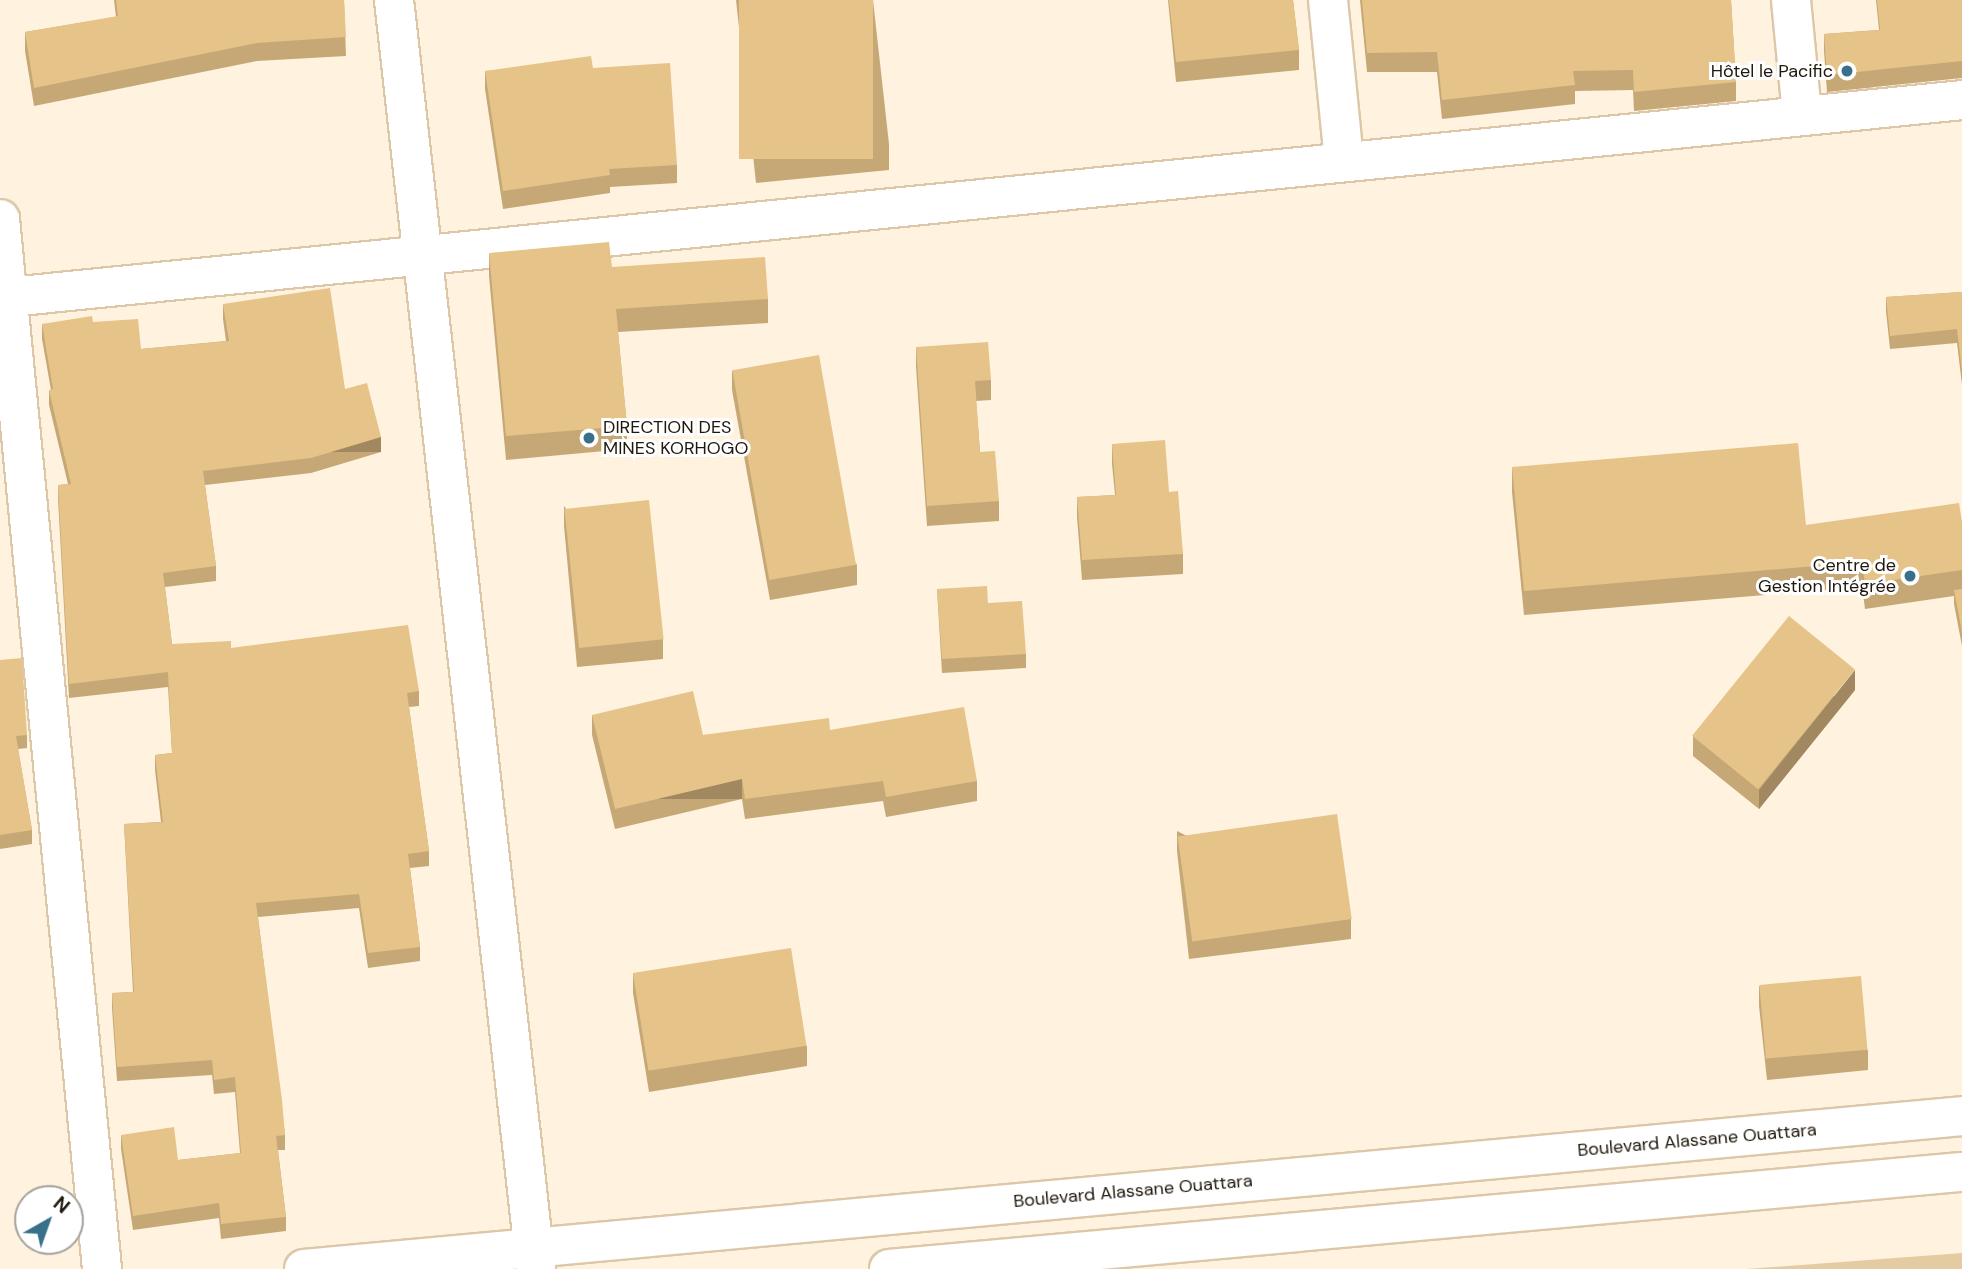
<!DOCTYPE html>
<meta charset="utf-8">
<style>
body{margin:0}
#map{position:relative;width:1962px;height:1269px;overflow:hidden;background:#fff2df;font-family:"DM Sans",sans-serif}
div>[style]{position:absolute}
.green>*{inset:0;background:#e5cba1}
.roads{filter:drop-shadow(2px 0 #dcc8a8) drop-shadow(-2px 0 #dcc8a8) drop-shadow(0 2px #dcc8a8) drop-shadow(0 -2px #dcc8a8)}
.minor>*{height:38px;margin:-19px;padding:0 19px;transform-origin:19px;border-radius:19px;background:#fff}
.major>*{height:38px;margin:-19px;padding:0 19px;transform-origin:19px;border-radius:19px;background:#fff}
.wall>*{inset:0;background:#c6a876}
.shaded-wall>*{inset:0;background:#a18860;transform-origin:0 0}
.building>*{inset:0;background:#e6c389;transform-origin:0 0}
.dots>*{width:19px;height:19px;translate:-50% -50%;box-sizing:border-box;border:4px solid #fff;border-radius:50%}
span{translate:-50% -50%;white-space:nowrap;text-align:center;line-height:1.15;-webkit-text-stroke:6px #fff;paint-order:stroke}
.poi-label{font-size:18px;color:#1f180c}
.right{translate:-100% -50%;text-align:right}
.left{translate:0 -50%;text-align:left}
.street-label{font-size:18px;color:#1f180c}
.north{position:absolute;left:14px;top:1185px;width:70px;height:70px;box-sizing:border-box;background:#fff;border:2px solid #a5a39e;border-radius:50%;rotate:40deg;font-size:19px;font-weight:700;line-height:28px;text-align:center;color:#1f180c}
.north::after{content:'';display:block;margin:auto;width:24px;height:32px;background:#39718b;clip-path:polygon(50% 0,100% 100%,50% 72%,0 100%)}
</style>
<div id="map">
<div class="green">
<i style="clip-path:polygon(1962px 1253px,1962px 1269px,1746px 1269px)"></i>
</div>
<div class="roads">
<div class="minor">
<i style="left:394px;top:0;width:1277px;rotate:83.62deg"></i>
<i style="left:1328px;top:0;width:162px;rotate:84.3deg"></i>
<i style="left:1791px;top:0;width:116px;rotate:84.5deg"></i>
<i style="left:0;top:219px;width:1055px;rotate:84.45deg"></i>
<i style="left:0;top:298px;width:1972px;rotate:-5.76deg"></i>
</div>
<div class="major">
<i style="left:304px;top:1269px;width:1665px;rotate:-5.27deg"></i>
<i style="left:889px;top:1269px;width:1077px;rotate:-5.17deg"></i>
</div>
</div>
<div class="wall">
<i style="clip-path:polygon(114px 0,344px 0,346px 56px,257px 61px,34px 106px,25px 51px,25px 32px,116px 17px)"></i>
<i style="clip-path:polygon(736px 0,873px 0,889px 144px,889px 170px,756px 183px)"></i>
<i style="clip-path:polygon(1168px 0,1293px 0,1299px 50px,1299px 70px,1176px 82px)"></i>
<i style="clip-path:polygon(1360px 0,1731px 0,1736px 82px,1736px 101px,1634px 111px,1633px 90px,1575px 91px,1575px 104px,1442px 119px,1437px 72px,1367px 72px)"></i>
<i style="clip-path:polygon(1876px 0,1962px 0,1962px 78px,1827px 92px,1824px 51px,1824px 34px,1879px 30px)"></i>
<i style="clip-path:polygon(593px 68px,677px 165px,677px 183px,610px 187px,610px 193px,503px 209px,485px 89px,485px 71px)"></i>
<i style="clip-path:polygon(489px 253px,612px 267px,768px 299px,768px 323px,618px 332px,627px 426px,627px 449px,506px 460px,489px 276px)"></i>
<i style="clip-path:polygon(1962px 292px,1962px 385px,1957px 343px,1890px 349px,1886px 311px,1886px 297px)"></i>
<i style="clip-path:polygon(223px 304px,345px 389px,381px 452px,311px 473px,205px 485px,216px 566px,216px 581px,165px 587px,172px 644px,231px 648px,419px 691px,419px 706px,409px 707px,429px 851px,429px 866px,410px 868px,420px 947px,420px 961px,368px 968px,359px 908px,258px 917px,285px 1135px,285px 1150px,278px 1150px,286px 1217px,286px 1231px,221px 1239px,219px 1218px,133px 1230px,121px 1149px,121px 1135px,178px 1160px,240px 1153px,235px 1092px,214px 1094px,212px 1075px,117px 1081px,112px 1008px,112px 993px,133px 992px,124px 824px,161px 822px,155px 770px,155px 755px,172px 753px,168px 687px,69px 698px,58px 499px,58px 485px,68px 484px,49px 405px,49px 390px,51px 390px,42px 339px,42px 324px,93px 322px,141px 349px,226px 341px,223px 319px)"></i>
<i style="clip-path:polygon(916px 347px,991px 380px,991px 400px,976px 401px,980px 452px,999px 501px,999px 521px,927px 526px,916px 367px)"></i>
<i style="clip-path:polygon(732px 370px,857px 565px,857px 585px,770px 600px,732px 390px)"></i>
<i style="clip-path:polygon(1112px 444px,1169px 492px,1183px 554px,1183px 574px,1082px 580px,1077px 517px,1077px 497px,1115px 495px,1112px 464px)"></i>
<i style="clip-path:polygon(1512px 467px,1806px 525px,1962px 522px,1962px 646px,1954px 604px,1954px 596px,1865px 609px,1862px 587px,1524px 615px,1512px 492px)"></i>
<i style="clip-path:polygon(564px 506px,663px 639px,663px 659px,577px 667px,564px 526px)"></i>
<i style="clip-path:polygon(937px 589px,988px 603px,1026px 654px,1026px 668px,942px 673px)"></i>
<i style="clip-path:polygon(0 660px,27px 735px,27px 748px,18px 749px,32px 830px,32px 844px,0 849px)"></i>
<i style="clip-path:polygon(1855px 690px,1759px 809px,1693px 756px,1693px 736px)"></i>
<i style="clip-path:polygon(592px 715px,703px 735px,830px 730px,977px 781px,977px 801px,886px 817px,883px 801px,745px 819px,742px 799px,615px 829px,592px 735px)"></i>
<i style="clip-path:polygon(1177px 831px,1351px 919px,1351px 939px,1189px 959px,1177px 851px)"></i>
<i style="clip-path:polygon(633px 973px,807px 1046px,807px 1066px,649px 1092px,633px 993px)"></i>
<i style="clip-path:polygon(1759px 986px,1868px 1050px,1868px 1070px,1767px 1080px,1759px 1006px)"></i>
</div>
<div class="shaded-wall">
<i style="left:381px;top:437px;width:15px;height:73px;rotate:90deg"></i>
<i style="clip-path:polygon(1855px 670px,1855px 690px,1759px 809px,1759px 790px)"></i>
<i style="left:742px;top:779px;width:20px;height:130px;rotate:90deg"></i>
</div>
<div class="building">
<i style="clip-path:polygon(116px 0,344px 0,346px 37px,257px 43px,34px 88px,25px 32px,118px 16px)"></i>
<i style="left:739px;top:0;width:134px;height:159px"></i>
<i style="clip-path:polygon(1169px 0,1293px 0,1299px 50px,1176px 62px)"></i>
<i style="clip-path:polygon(1362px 0,1731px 0,1736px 82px,1634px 92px,1633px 70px,1573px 71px,1575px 85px,1442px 100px,1437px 52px,1367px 53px)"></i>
<i style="clip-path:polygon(1877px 0,1962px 0,1962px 61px,1827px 75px,1824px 34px,1880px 30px)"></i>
<i style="clip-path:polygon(591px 56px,593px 68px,670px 63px,677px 165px,609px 169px,610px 175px,503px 191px,485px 71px)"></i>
<i style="clip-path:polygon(609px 242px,612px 267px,765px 257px,768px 299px,616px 309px,627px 426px,506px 436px,489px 253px)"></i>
<i style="clip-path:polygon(330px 288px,345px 389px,367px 383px,381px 437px,311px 458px,203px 471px,216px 566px,163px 573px,172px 644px,231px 641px,231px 648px,408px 625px,419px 691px,407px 693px,429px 851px,408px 854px,420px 947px,368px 953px,359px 894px,256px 903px,282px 1100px,285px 1135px,276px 1136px,286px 1217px,221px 1224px,219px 1203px,133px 1216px,121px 1135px,174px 1127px,178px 1160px,241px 1153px,235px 1077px,214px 1080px,212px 1060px,117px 1067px,112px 993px,134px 992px,124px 824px,163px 822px,155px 755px,172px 753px,168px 672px,69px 684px,58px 485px,71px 484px,49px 390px,53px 389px,42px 324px,92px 316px,93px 322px,138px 319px,141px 349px,229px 341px,223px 304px)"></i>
<i style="clip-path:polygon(1962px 292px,1962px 371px,1957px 329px,1890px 336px,1886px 297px)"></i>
<i style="clip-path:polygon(988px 342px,991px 380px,975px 381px,980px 452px,995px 451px,999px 501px,927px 506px,916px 347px)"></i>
<i style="left:819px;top:355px;width:213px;height:88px;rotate:80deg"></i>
<i style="clip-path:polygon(1165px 440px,1169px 492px,1178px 491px,1183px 554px,1082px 560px,1077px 497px,1116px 495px,1112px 444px)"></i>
<i style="clip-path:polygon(1798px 443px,1806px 525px,1959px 503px,1962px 522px,1962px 570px,1865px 584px,1862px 562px,1524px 591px,1512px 467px)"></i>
<i style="left:649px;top:500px;width:140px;height:85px;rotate:84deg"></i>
<i style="clip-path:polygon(987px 586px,988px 603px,1022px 601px,1026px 654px,942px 659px,937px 589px)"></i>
<i style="clip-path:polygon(1962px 589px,1962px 632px,1954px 590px)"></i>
<i style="left:1789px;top:616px;width:85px;height:154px;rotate:39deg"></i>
<i style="clip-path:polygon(22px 658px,27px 735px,16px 736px,32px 830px,0 835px,0 660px)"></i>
<i style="clip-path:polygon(693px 691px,703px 735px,829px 718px,830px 730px,964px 707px,977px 781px,886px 797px,883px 781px,745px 799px,742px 779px,615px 809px,592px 715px)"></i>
<i style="left:1337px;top:814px;width:106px;height:161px;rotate:82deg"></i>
<i style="left:791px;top:948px;width:99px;height:160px;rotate:81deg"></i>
<i style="left:1861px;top:976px;width:74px;height:102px;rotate:85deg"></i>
</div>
<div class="dots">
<i style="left:1847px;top:71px;background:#39718b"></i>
<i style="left:589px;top:438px;background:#39718b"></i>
<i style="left:1910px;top:576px;background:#39718b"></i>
</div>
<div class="poi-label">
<span class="right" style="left:1833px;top:71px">Hôtel le Pacific</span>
<span class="left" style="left:603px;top:438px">DIRECTION DES<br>MINES KORHOGO</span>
<span class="right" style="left:1896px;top:576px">Centre de<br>Gestion Intégrée</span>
</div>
<div class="street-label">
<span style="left:1697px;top:1140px;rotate:-5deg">Boulevard Alassane Ouattara</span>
<span style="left:1133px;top:1191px;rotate:-5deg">Boulevard Alassane Ouattara</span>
</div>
<div class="north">N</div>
</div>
